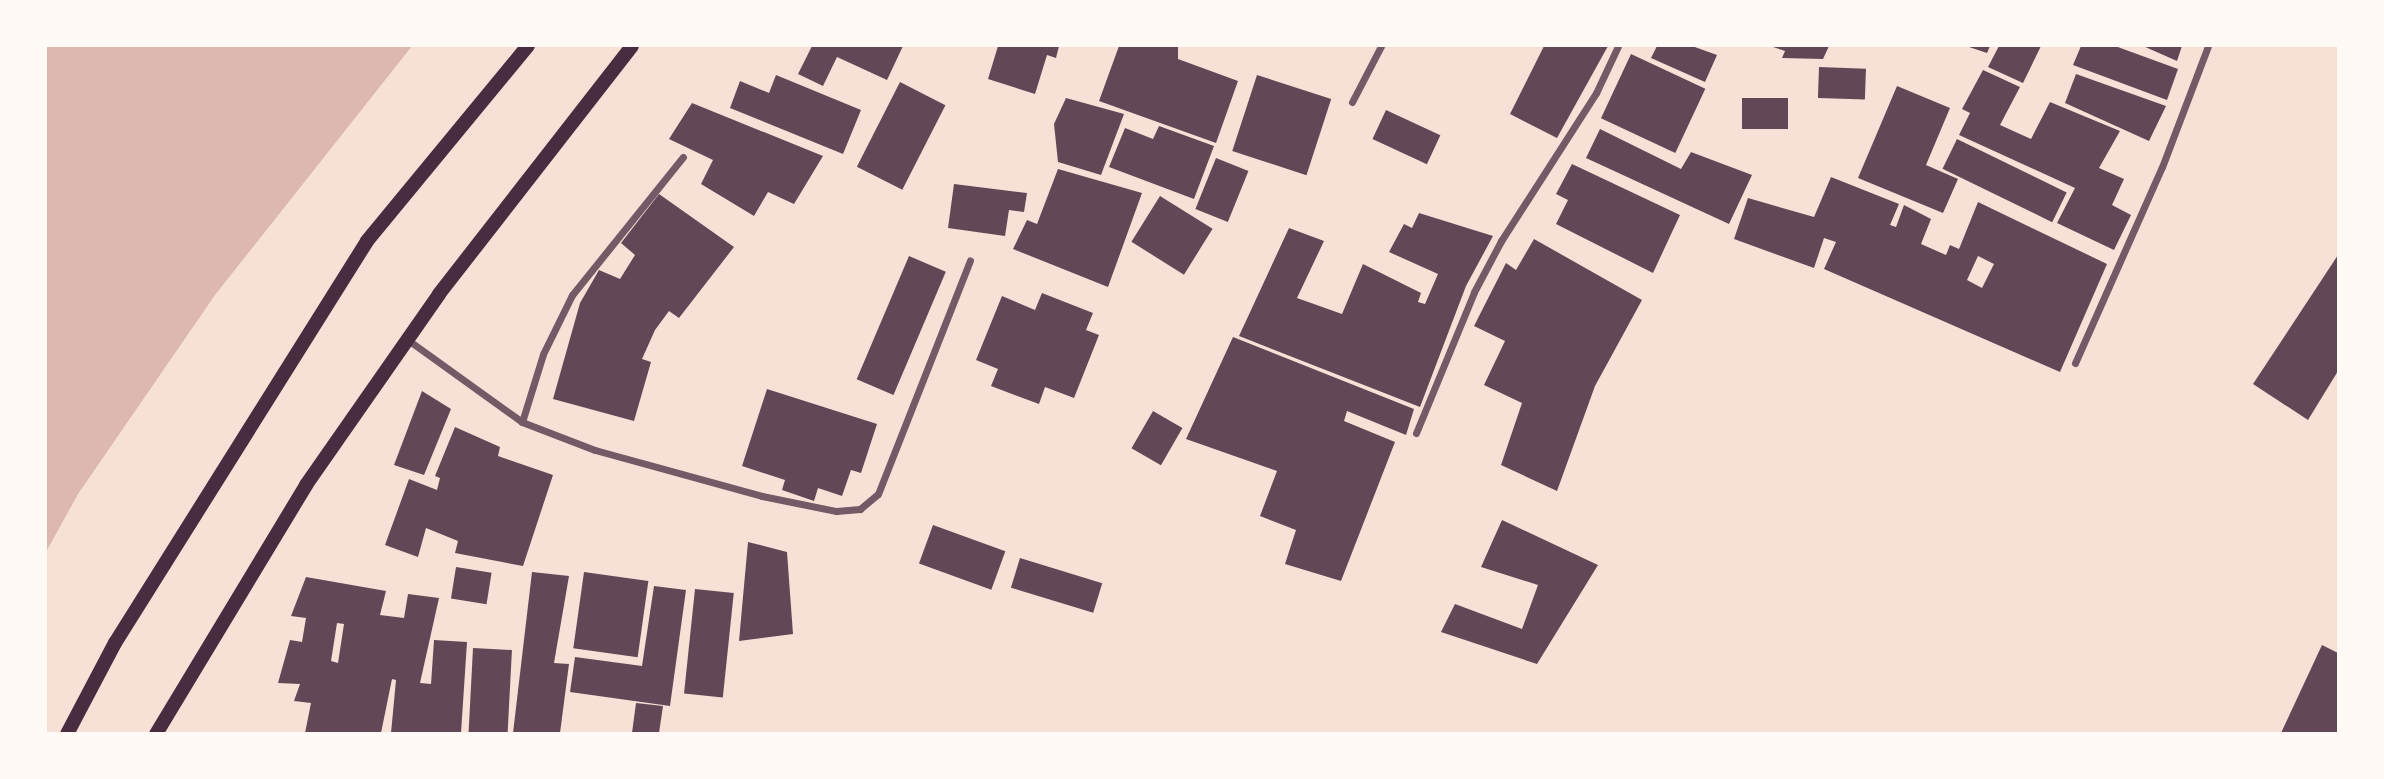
<!DOCTYPE html>
<style>
body{margin:0}
#map{position:relative;width:2384px;height:779px;overflow:hidden;background:#f7e1d7;font-family:"DM Sans",sans-serif}
div>[style]{position:absolute}
.water>*{inset:0;background:#dcb8b0}
.building>*{inset:0;background:#644757;transform-origin:0 0}
.minor>*{height:7px;margin:-3.5px;padding:0 3.5px;transform-origin:3.5px;border-radius:3.5px;background:#755966}
.secondary>*{height:14px;margin:-7px;padding:0 7px;transform-origin:7px;border-radius:7px;background:#4a2c40}
span{translate:-50% -50%;white-space:nowrap;text-align:center;line-height:1.15;-webkit-text-stroke:5px #fffaf5;paint-order:stroke}
.frame{position:absolute;inset:0;border:47px solid #fffaf5;pointer-events:none}
</style>
<div id="map">
<div class="water">
<i style="clip-path:polygon(46px 46px,412px 46px,215px 295px,78px 494px,46px 552px)"></i>
</div>
<div class="building">
<i style="clip-path:polygon(812px 46px,903px 46px,887px 80px,837px 57px,823px 86px,798px 74px)"></i>
<i style="clip-path:polygon(998px 46px,1059px 46px,1056px 58px,1047px 55px,1035px 94px,988px 79px)"></i>
<i style="clip-path:polygon(1119px 46px,1178px 46px,1178px 59px,1238px 81px,1216px 143px,1099px 101px)"></i>
<i style="clip-path:polygon(1544px 46px,1608px 46px,1557px 138px,1510px 114px)"></i>
<i style="clip-path:polygon(1657px 46px,1692px 46px,1717px 55px,1705px 82px,1651px 58px)"></i>
<i style="clip-path:polygon(1770px 46px,1829px 46px,1823px 59px,1782px 58px,1785px 51px)"></i>
<i style="clip-path:polygon(1966px 46px,1990px 46px,1987px 53px)"></i>
<i style="clip-path:polygon(1999px 46px,2041px 46px,2023px 83px,1988px 67px)"></i>
<i style="clip-path:polygon(2081px 46px,2115px 46px,2178px 69px,2167px 100px,2073px 65px)"></i>
<i style="clip-path:polygon(2143px 46px,2182px 46px,2177px 61px)"></i>
<i style="left:1631px;top:54px;width:82px;height:71px;rotate:25deg"></i>
<i style="left:1819px;top:67px;width:47px;height:31px;rotate:2deg"></i>
<i style="clip-path:polygon(1983px 70px,2020px 87px,2000px 125px,2031px 139px,2050px 102px,2120px 131px,2099px 168px,2124px 179px,2112px 205px,2131px 215px,2114px 250px,2057px 223px,2075px 188px,1959px 135px,1970px 113px,1962px 109px)"></i>
<i style="clip-path:polygon(2076px 74px,2166px 106px,2149px 141px,2065px 103px)"></i>
<i style="clip-path:polygon(776px 75px,861px 110px,843px 154px,730px 108px,740px 81px,769px 93px)"></i>
<i style="left:1257px;top:75px;width:78px;height:80px;rotate:18deg"></i>
<i style="left:900px;top:82px;width:51px;height:95px;rotate:27deg"></i>
<i style="clip-path:polygon(1897px 86px,1950px 108px,1926px 165px,1958px 179px,1943px 213px,1858px 178px)"></i>
<i style="clip-path:polygon(1066px 98px,1124px 114px,1101px 175px,1058px 162px,1054px 124px)"></i>
<i style="left:1742px;top:98px;width:46px;height:31px"></i>
<i style="clip-path:polygon(692px 103px,823px 156px,794px 204px,768px 192px,754px 216px,701px 184px,713px 160px,669px 139px)"></i>
<i style="left:1386px;top:110px;width:60px;height:32px;rotate:25deg"></i>
<i style="clip-path:polygon(1159px 126px,1214px 146px,1194px 199px,1109px 167px,1125px 128px,1153px 139px)"></i>
<i style="clip-path:polygon(1600px 129px,1681px 169px,1691px 152px,1752px 175px,1729px 224px,1586px 158px)"></i>
<i style="left:1957px;top:139px;width:122px;height:33px;rotate:26deg"></i>
<i style="left:1216px;top:158px;width:35px;height:55px;rotate:22deg"></i>
<i style="clip-path:polygon(1572px 164px,1680px 215px,1653px 273px,1556px 224px,1568px 200px,1556px 194px)"></i>
<i style="clip-path:polygon(1058px 169px,1142px 193px,1108px 287px,1013px 249px,1027px 220px,1037px 224px)"></i>
<i style="clip-path:polygon(evenodd,1831px 177px,1899px 204px,1890px 225px,1896px 227px,1904px 205px,1931px 219px,1921px 244px,1946px 255px,1950px 245px,1959px 249px,1978px 202px,2107px 264px,2060px 372px,1824px 269px,1836px 242px,1824px 238px,1814px 268px,1734px 239px,1748px 198px,1814px 217px,1831px 177px,1978px 256px,1994px 264px,1982px 288px,1967px 280px,1978px 256px)"></i>
<i style="clip-path:polygon(954px 184px,1027px 193px,1024px 212px,1009px 210px,1005px 236px,948px 228px)"></i>
<i style="clip-path:polygon(659px 194px,734px 247px,679px 318px,669px 311px,655px 330px,642px 359px,651px 362px,634px 421px,553px 399px,580px 303px,599px 270px,620px 279px,635px 255px,621px 243px)"></i>
<i style="left:1160px;top:196px;width:62px;height:54px;rotate:32deg"></i>
<i style="clip-path:polygon(1419px 213px,1493px 236px,1466px 286px,1420px 407px,1239px 336px,1289px 228px,1324px 241px,1297px 298px,1342px 314px,1363px 264px,1421px 293px,1418px 302px,1425px 304px,1438px 274px,1389px 252px,1404px 224px,1412px 228px)"></i>
<i style="clip-path:polygon(1534px 239px,1642px 300px,1595px 386px,1557px 491px,1501px 465px,1522px 403px,1484px 385px,1505px 341px,1474px 326px,1506px 263px,1516px 270px)"></i>
<i style="clip-path:polygon(2338px 255px,2338px 371px,2308px 420px,2253px 384px)"></i>
<i style="left:909px;top:256px;width:40px;height:134px;rotate:23deg"></i>
<i style="clip-path:polygon(1042px 293px,1093px 313px,1086px 330px,1099px 335px,1074px 398px,1045px 387px,1039px 404px,991px 386px,998px 369px,976px 360px,1002px 296px,1035px 310px)"></i>
<i style="clip-path:polygon(1233px 337px,1414px 409px,1406px 435px,1347px 411px,1344px 421px,1395px 442px,1341px 581px,1285px 564px,1296px 530px,1260px 516px,1277px 471px,1186px 439px)"></i>
<i style="clip-path:polygon(767px 389px,877px 424px,861px 473px,851px 470px,842px 496px,818px 488px,814px 501px,782px 490px,785px 480px,742px 466px)"></i>
<i style="clip-path:polygon(422px 391px,451px 409px,424px 475px,394px 465px)"></i>
<i style="left:1153px;top:411px;width:34px;height:43px;rotate:30deg"></i>
<i style="clip-path:polygon(455px 427px,500px 447px,498px 456px,553px 475px,523px 566px,455px 553px,458px 541px,426px 528px,418px 557px,385px 545px,409px 479px,437px 490px,440px 478px,435px 476px)"></i>
<i style="clip-path:polygon(1502px 520px,1598px 565px,1537px 664px,1441px 632px,1455px 604px,1522px 629px,1538px 585px,1481px 567px)"></i>
<i style="left:933px;top:525px;width:77px;height:41px;rotate:20deg"></i>
<i style="clip-path:polygon(748px 542px,787px 552px,793px 634px,739px 641px)"></i>
<i style="left:1020px;top:558px;width:86px;height:31px;rotate:17deg"></i>
<i style="left:456px;top:567px;width:36px;height:32px;rotate:9deg"></i>
<i style="clip-path:polygon(532px 572px,569px 576px,554px 663px,569px 664px,560px 733px,513px 733px)"></i>
<i style="left:584px;top:572px;width:65px;height:77px;rotate:8deg"></i>
<i style="clip-path:polygon(evenodd,306px 577px,386px 591px,380px 615px,404px 618px,408px 594px,439px 598px,420px 683px,431px 684px,434px 640px,467px 642px,461px 733px,391px 733px,396px 680px,392px 679px,381px 733px,305px 733px,311px 703px,294px 701px,300px 684px,278px 683px,290px 640px,302px 642px,306px 618px,291px 616px,306px 577px,337px 623px,344px 624px,338px 663px,331px 661px,337px 623px)"></i>
<i style="clip-path:polygon(654px 586px,686px 590px,670px 706px,570px 692px,575px 657px,642px 666px)"></i>
<i style="left:695px;top:589px;width:39px;height:105px;rotate:6deg"></i>
<i style="clip-path:polygon(2322px 645px,2338px 653px,2338px 733px,2281px 733px)"></i>
<i style="left:473px;top:648px;width:39px;height:85px;rotate:3deg"></i>
<i style="clip-path:polygon(636px 703px,663px 706px,659px 733px,632px 733px)"></i>
</div>
<div class="minor">
<i style="left:1352px;top:102px;width:63px;rotate:-62.6deg"></i>
<i style="left:408px;top:340px;width:140px;rotate:35.7deg"></i>
<i style="left:522px;top:422px;width:78px;rotate:21deg"></i>
<i style="left:595px;top:450px;width:173px;rotate:15.4deg"></i>
<i style="left:762px;top:496px;width:76px;rotate:11.5deg"></i>
<i style="left:836px;top:511px;width:24px;rotate:-5deg"></i>
<i style="left:860px;top:509px;width:23px;rotate:-40deg"></i>
<i style="left:878px;top:494px;width:251px;rotate:-68.5deg"></i>
<i style="left:2075px;top:363px;width:214px;rotate:-66.1deg"></i>
<i style="left:2162px;top:167px;width:129px;rotate:-69.2deg"></i>
<i style="left:522px;top:422px;width:71px;rotate:-72.8deg"></i>
<i style="left:543px;top:354px;width:66px;rotate:-63.8deg"></i>
<i style="left:572px;top:295px;width:177px;rotate:-51.2deg"></i>
<i style="left:1416px;top:433px;width:152px;rotate:-67.6deg"></i>
<i style="left:1474px;top:292px;width:58px;rotate:-62.1deg"></i>
<i style="left:1501px;top:241px;width:176px;rotate:-57.3deg"></i>
<i style="left:1596px;top:93px;width:52px;rotate:-64.9deg"></i>
</div>
<div class="secondary">
<i style="left:67px;top:734px;width:103px;rotate:-62.2deg"></i>
<i style="left:115px;top:643px;width:474px;rotate:-57.9deg"></i>
<i style="left:367px;top:241px;width:253px;rotate:-50.5deg"></i>
<i style="left:156px;top:734px;width:291px;rotate:-58.9deg"></i>
<i style="left:306px;top:485px;width:233px;rotate:-55.1deg"></i>
<i style="left:439px;top:294px;width:314px;rotate:-52.1deg"></i>
</div>
<div class="frame"></div>
</div>
